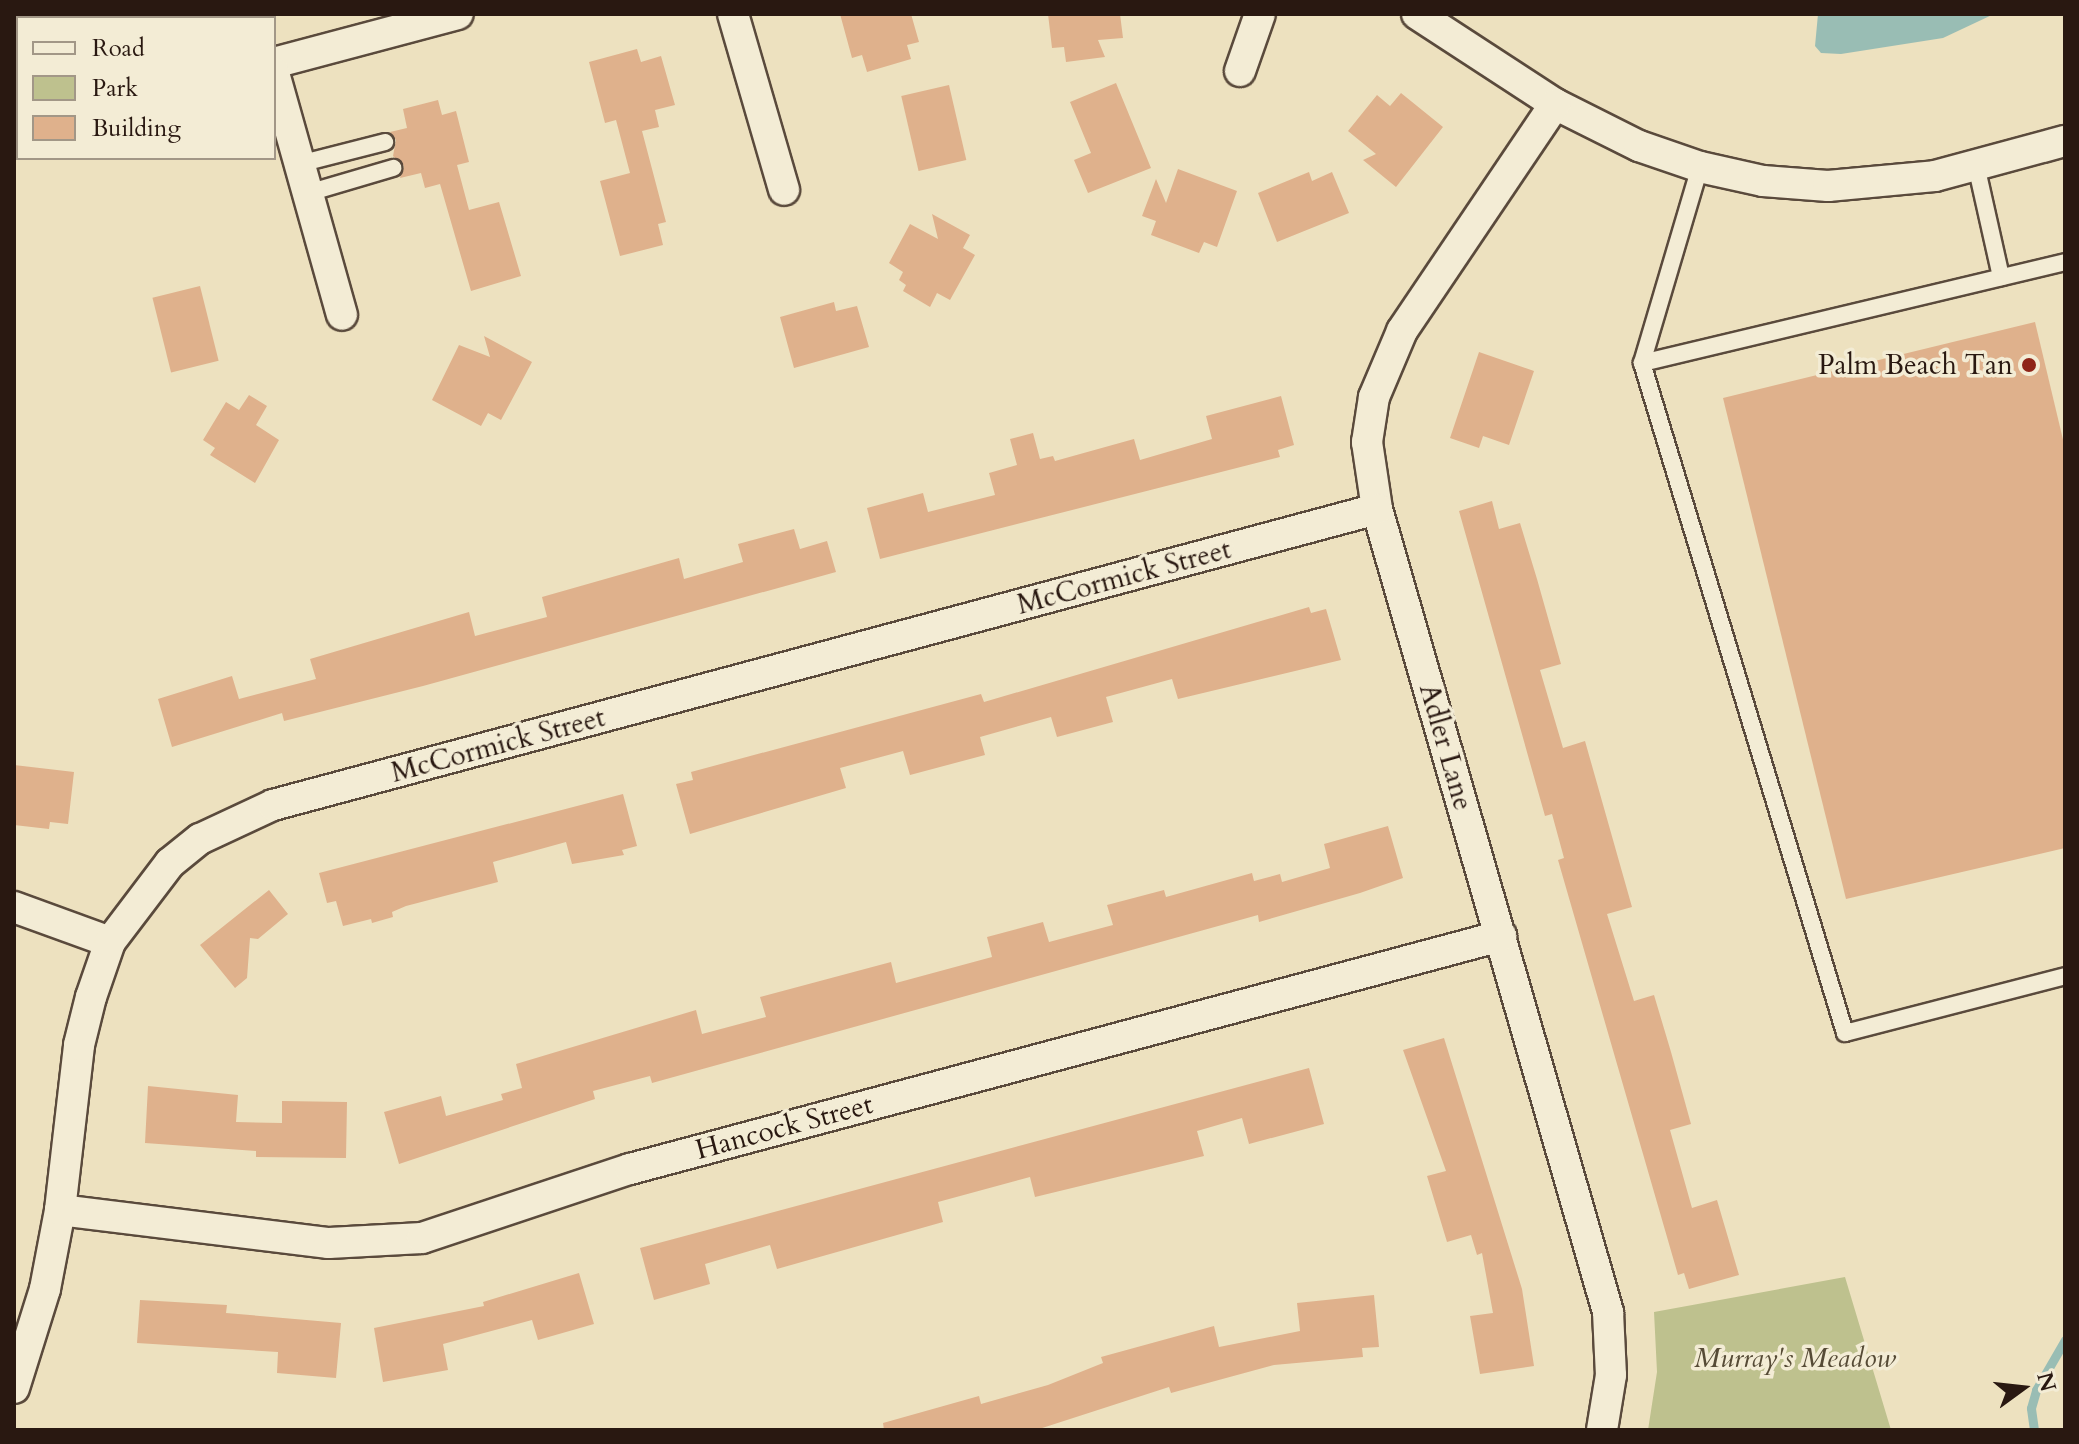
<!DOCTYPE html>
<style>
body{margin:0}
#map{position:relative;width:2079px;height:1444px;overflow:hidden;background:#ede1bf;font-family:Cardo,serif}
div>[style]{position:absolute}
.green>*{inset:0;background:#bec18e}
.water>*{inset:0;background:#99bdb4}
.stream>*{height:9px;margin:-4.5px;padding:0 4.5px;transform-origin:4.5px;border-radius:4.5px;background:#99bdb4}
.building>*{inset:0;background:#dfb18c;transform-origin:0 0}
.roads{filter:drop-shadow(2px 0 #5a4a3c) drop-shadow(-2px 0 #5a4a3c) drop-shadow(0 2px #5a4a3c) drop-shadow(0 -2px #5a4a3c)}
.service>*{height:16px;margin:-8px;padding:0 8px;transform-origin:8px;border-radius:8px;background:#f3ecd5}
.minor>*{height:30px;margin:-15px;padding:0 15px;transform-origin:15px;border-radius:15px;background:#f3ecd5}
.dots>*{width:22px;height:22px;translate:-50% -50%;box-sizing:border-box;border:4px solid #f3ecd5;border-radius:50%}
span{translate:-50% -50%;white-space:nowrap;text-align:center;line-height:1.15;-webkit-text-stroke:7px #f3ecd5;paint-order:stroke}
.poi-label{font-size:28px;color:#291811}
.right{translate:-100% -50%;text-align:right}
.street-label{font-size:28px;color:#291811}
.park-label{font-size:28px;color:#564b36;font-style:italic}
.frame{position:absolute;inset:0;border:16px solid #291811;pointer-events:none}
.legend{position:absolute;left:16px;top:16px;width:260px;height:144px;box-sizing:border-box;background:#f3ecd5;border:2px solid #a29787;margin:0;padding:10px 14px;list-style:none;font-size:24px;color:#291811}
.legend li{display:flex;align-items:center;gap:16px;height:40px}
.legend b{width:40px;border:2px solid #a29787}
.north{position:absolute;left:1983px;top:1348px;width:80px;height:80px;-webkit-text-stroke:6px #f3ecd5;paint-order:stroke;rotate:75deg;font-size:22px;font-weight:700;line-height:32px;text-align:center;color:#291811}
.north::after{content:'';display:block;margin:auto;width:28px;height:36px;background:#291811;clip-path:polygon(50% 0,100% 100%,50% 72%,0 100%)}
</style>
<div id="map">
<div class="green">
<i style="clip-path:polygon(1845px 1277px,1891px 1430px,1648px 1430px,1657px 1372px,1654px 1312px)"></i>
</div>
<div class="water">
<i style="clip-path:polygon(1818px 14px,1994px 14px,1943px 38px,1841px 54px,1821px 53px,1815px 46px)"></i>
</div>
<div class="stream">
<i style="left:2034px;top:1430px;width:22px;rotate:-98deg"></i>
<i style="left:2031px;top:1408px;width:19px;rotate:-74deg"></i>
<i style="left:2036px;top:1390px;width:58px;rotate:-59.9deg"></i>
</div>
<div class="building">
<i style="clip-path:polygon(840px 14px,911px 14px,919px 42px,907px 45px,911px 59px,867px 72px,862px 55px,852px 58px)"></i>
<i style="clip-path:polygon(1048px 14px,1120px 14px,1123px 38px,1098px 40px,1105px 57px,1066px 62px,1064px 47px,1052px 48px)"></i>
<i style="clip-path:polygon(637px 49px,641px 62px,661px 56px,675px 105px,655px 110px,659px 127px,642px 131px,666px 222px,658px 224px,663px 245px,620px 256px,600px 181px,630px 173px,616px 120px,605px 123px,589px 62px)"></i>
<i style="clip-path:polygon(1116px 83px,1151px 168px,1088px 193px,1074px 160px,1091px 153px,1070px 102px)"></i>
<i style="left:949px;top:85px;width:77px;height:49px;rotate:77deg"></i>
<i style="clip-path:polygon(1401px 93px,1443px 127px,1396px 187px,1363px 160px,1376px 154px,1348px 131px,1377px 95px,1390px 106px)"></i>
<i style="clip-path:polygon(438px 100px,442px 115px,456px 111px,469px 162px,457px 165px,469px 210px,499px 202px,521px 276px,471px 291px,440px 184px,425px 188px,421px 173px,400px 178px,404px 166px,393px 156px,396px 140px,390px 132px,407px 128px,403px 109px)"></i>
<i style="clip-path:polygon(1178px 169px,1237px 191px,1217px 247px,1204px 242px,1199px 253px,1151px 235px,1156px 221px,1142px 216px,1156px 179px,1166px 203px)"></i>
<i style="clip-path:polygon(1309px 172px,1312px 181px,1332px 172px,1349px 213px,1277px 242px,1258px 193px)"></i>
<i style="clip-path:polygon(932px 214px,970px 235px,963px 248px,975px 255px,950px 300px,937px 293px,930px 307px,903px 291px,906px 285px,899px 280px,903px 272px,889px 263px,910px 224px,938px 239px)"></i>
<i style="left:200px;top:286px;width:77px;height:49px;rotate:76deg"></i>
<i style="clip-path:polygon(834px 302px,836px 311px,857px 306px,869px 347px,794px 368px,780px 317px)"></i>
<i style="clip-path:polygon(2035px 322px,2065px 448px,2065px 848px,1846px 899px,1723px 398px)"></i>
<i style="clip-path:polygon(484px 336px,532px 362px,501px 420px,488px 413px,481px 426px,432px 400px,459px 345px,490px 357px)"></i>
<i style="clip-path:polygon(1479px 352px,1534px 371px,1509px 445px,1483px 436px,1479px 448px,1450px 438px)"></i>
<i style="clip-path:polygon(249px 395px,267px 406px,256px 425px,279px 440px,255px 483px,210px 455px,215px 448px,203px 440px,226px 402px,239px 410px)"></i>
<i style="clip-path:polygon(1281px 396px,1294px 445px,1278px 450px,1280px 457px,880px 559px,867px 508px,923px 493px,928px 512px,995px 495px,989px 473px,1017px 465px,1010px 439px,1033px 433px,1040px 459px,1053px 456px,1055px 461px,1134px 439px,1140px 460px,1212px 439px,1206px 416px)"></i>
<i style="clip-path:polygon(1492px 501px,1499px 529px,1520px 523px,1537px 579px,1561px 664px,1540px 670px,1563px 748px,1585px 741px,1632px 907px,1607px 914px,1634px 1001px,1654px 995px,1671px 1052px,1691px 1124px,1670px 1130px,1692px 1208px,1717px 1200px,1739px 1275px,1689px 1289px,1684px 1273px,1678px 1275px,1558px 860px,1564px 858px,1552px 814px,1545px 816px,1459px 511px)"></i>
<i style="clip-path:polygon(794px 529px,800px 549px,827px 541px,836px 572px,423px 686px,284px 721px,282px 713px,172px 747px,158px 699px,232px 676px,239px 699px,316px 679px,310px 659px,469px 612px,475px 636px,547px 617px,542px 597px,679px 558px,684px 579px,743px 562px,738px 544px)"></i>
<i style="clip-path:polygon(1309px 607px,1311px 613px,1326px 609px,1341px 660px,1178px 699px,1172px 679px,1106px 697px,1113px 722px,1057px 737px,1051px 717px,980px 737px,985px 755px,910px 775px,903px 751px,840px 768px,846px 788px,690px 834px,676px 784px,693px 780px,691px 772px,981px 694px,984px 702px)"></i>
<i style="clip-path:polygon(14px 765px,74px 772px,68px 824px,50px 822px,49px 829px,14px 825px)"></i>
<i style="clip-path:polygon(623px 794px,637px 846px,622px 850px,624px 855px,572px 864px,566px 842px,493px 862px,498px 882px,406px 906px,392px 912px,393px 917px,372px 923px,371px 919px,343px 926px,336px 901px,327px 903px,319px 873px)"></i>
<i style="clip-path:polygon(1388px 826px,1403px 878px,1360px 893px,1259px 922px,1258px 915px,652px 1083px,650px 1076px,593px 1091px,595px 1099px,399px 1164px,384px 1112px,441px 1096px,446px 1116px,503px 1100px,501px 1094px,522px 1088px,516px 1064px,696px 1010px,702px 1034px,766px 1017px,760px 997px,891px 962px,896px 983px,992px 957px,987px 937px,1043px 922px,1049px 942px,1113px 925px,1107px 905px,1164px 890px,1166px 897px,1252px 873px,1254px 881px,1280px 874px,1282px 882px,1330px 868px,1324px 844px)"></i>
<i style="clip-path:polygon(269px 890px,288px 914px,258px 939px,250px 938px,247px 978px,235px 988px,200px 945px)"></i>
<i style="clip-path:polygon(1444px 1038px,1522px 1289px,1534px 1366px,1480px 1374px,1470px 1316px,1493px 1313px,1482px 1253px,1477px 1255px,1471px 1235px,1447px 1242px,1427px 1176px,1446px 1171px,1403px 1050px)"></i>
<i style="clip-path:polygon(1309px 1068px,1324px 1124px,1249px 1144px,1242px 1118px,1197px 1131px,1204px 1156px,1035px 1197px,1030px 1177px,938px 1202px,943px 1222px,777px 1269px,770px 1245px,705px 1264px,710px 1284px,654px 1300px,640px 1248px)"></i>
<i style="clip-path:polygon(148px 1086px,238px 1095px,236px 1122px,282px 1123px,282px 1101px,347px 1102px,346px 1158px,256px 1157px,256px 1151px,145px 1143px)"></i>
<i style="clip-path:polygon(579px 1273px,594px 1324px,538px 1340px,532px 1320px,443px 1344px,448px 1370px,383px 1382px,374px 1328px,484px 1306px,483px 1302px)"></i>
<i style="clip-path:polygon(1374px 1295px,1379px 1347px,1362px 1348px,1363px 1357px,1274px 1365px,1171px 1393px,1169px 1387px,1036px 1430px,884px 1430px,883px 1423px,979px 1396px,981px 1404px,1048px 1385px,1103px 1363px,1101px 1357px,1214px 1326px,1219px 1347px,1300px 1331px,1297px 1303px)"></i>
<i style="clip-path:polygon(140px 1300px,227px 1305px,226px 1313px,341px 1323px,336px 1378px,277px 1373px,278px 1352px,137px 1343px)"></i>
</div>
<div class="roads">
<div class="service">
<i style="left:131px;top:18px;width:4px;rotate:-76deg"></i>
<i style="left:299px;top:164px;width:89px;rotate:-14.3deg"></i>
<i style="left:1976px;top:165px;width:115px;rotate:77.4deg"></i>
<i style="left:1700px;top:167px;width:204px;rotate:106.5deg"></i>
<i style="left:1642px;top:363px;width:700px;rotate:73.14deg"></i>
<i style="left:1845px;top:1033px;width:227px;rotate:-14.5deg"></i>
<i style="left:308px;top:193px;width:89px;rotate:-16.4deg"></i>
<i style="left:1642px;top:363px;width:435px;rotate:-13.4deg"></i>
</div>
<div class="minor">
<i style="left:733px;top:14px;width:183px;rotate:73.8deg"></i>
<i style="left:1417px;top:14px;width:165px;rotate:33.1deg"></i>
<i style="left:1555px;top:104px;width:94px;rotate:26.6deg"></i>
<i style="left:1639px;top:146px;width:65px;rotate:19deg"></i>
<i style="left:1700px;top:167px;width:65px;rotate:12.5deg"></i>
<i style="left:1763px;top:181px;width:65px;rotate:4.4deg"></i>
<i style="left:1828px;top:186px;width:107px;rotate:-5.3deg"></i>
<i style="left:1935px;top:176px;width:135px;rotate:-15.1deg"></i>
<i style="left:274px;top:63px;width:190px;rotate:-14.9deg"></i>
<i style="left:1240px;top:71px;width:60px;rotate:-70.7deg"></i>
<i style="left:274px;top:73px;width:251px;rotate:74.3deg"></i>
<i style="left:14px;top:97px;width:4px;rotate:14deg"></i>
<i style="left:1555px;top:104px;width:274px;rotate:124deg"></i>
<i style="left:1402px;top:331px;width:72px;rotate:113deg"></i>
<i style="left:1374px;top:397px;width:46px;rotate:98.8deg"></i>
<i style="left:1367px;top:442px;width:68px;rotate:81.5deg"></i>
<i style="left:1377px;top:509px;width:836px;rotate:73.95deg"></i>
<i style="left:1608px;top:1312px;width:63px;rotate:87.3deg"></i>
<i style="left:1611px;top:1375px;width:56px;rotate:99.3deg"></i>
<i style="left:14px;top:907px;width:102px;rotate:20deg"></i>
<i style="left:60px;top:1210px;width:271px;rotate:7deg"></i>
<i style="left:329px;top:1243px;width:93px;rotate:-3.1deg"></i>
<i style="left:422px;top:1238px;width:219px;rotate:-18.4deg"></i>
<i style="left:630px;top:1169px;width:902px;rotate:-14.98deg"></i>
<i style="left:14px;top:1388px;width:104px;rotate:-72.6deg"></i>
<i style="left:45px;top:1289px;width:80px;rotate:-79.2deg"></i>
<i style="left:60px;top:1210px;width:166px;rotate:-83.4deg"></i>
<i style="left:79px;top:1045px;width:49px;rotate:-76deg"></i>
<i style="left:91px;top:997px;width:58px;rotate:-70.9deg"></i>
<i style="left:110px;top:942px;width:99px;rotate:-52.8deg"></i>
<i style="left:170px;top:863px;width:38px;rotate:-39deg"></i>
<i style="left:200px;top:839px;width:81px;rotate:-25deg"></i>
<i style="left:273px;top:805px;width:1143px;rotate:-15.01deg"></i>
</div>
</div>
<div class="dots">
<i style="left:2029px;top:365px;background:#8f2418"></i>
</div>
<div class="poi-label">
<span class="right" style="left:2013px;top:365px">Palm Beach Tan</span>
</div>
<div class="street-label">
<span style="left:1124px;top:577px;rotate:-15deg">McCormick Street</span>
<span style="left:498px;top:745px;rotate:-15deg">McCormick Street</span>
<span style="left:1446px;top:747px;rotate:74deg">Adler Lane</span>
<span style="left:784px;top:1127px;rotate:-15deg">Hancock Street</span>
</div>
<div class="park-label">
<span style="left:1795px;top:1358px">Murray's Meadow</span>
</div>
<div class="frame"></div>
<ul class="legend">
<li><b style="height:10px;background:#f3ecd5"></b>Road</li>
<li><b style="height:22px;background:#bec18e"></b>Park</li>
<li><b style="height:22px;background:#dfb18c"></b>Building</li>
</ul>
<div class="north">N</div>
</div>
